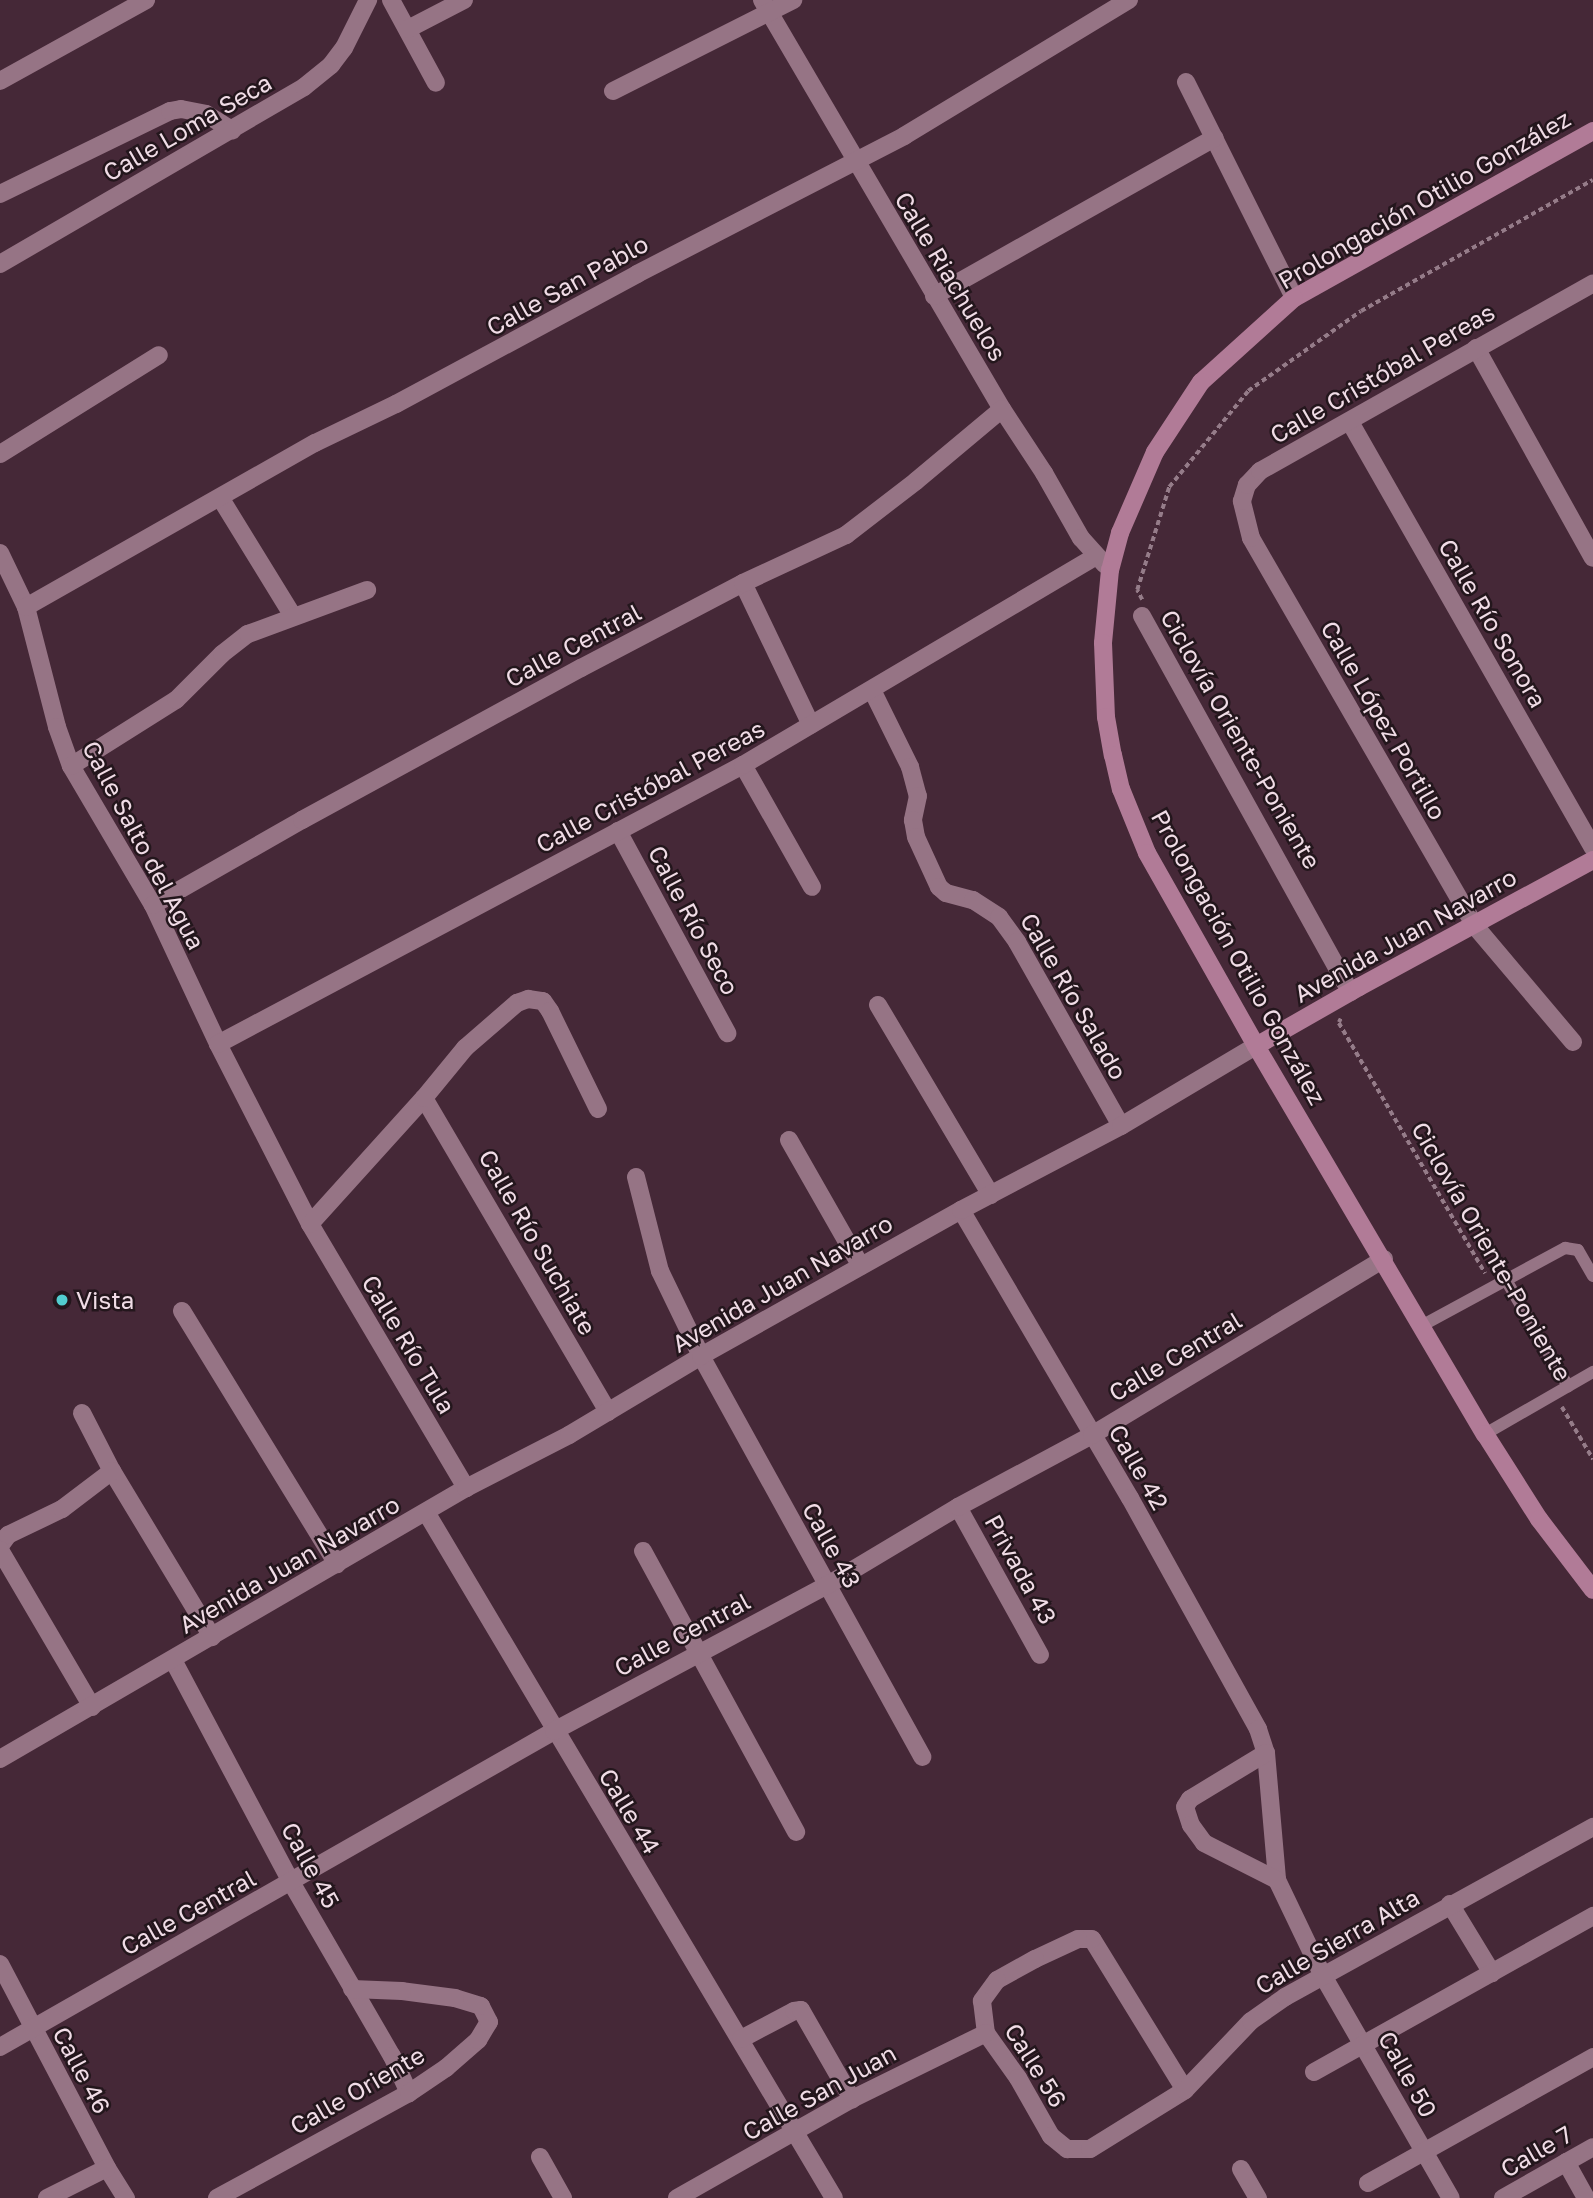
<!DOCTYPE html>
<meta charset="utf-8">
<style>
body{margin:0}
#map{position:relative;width:1593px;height:2198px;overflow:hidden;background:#452837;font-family:"Golos Text",sans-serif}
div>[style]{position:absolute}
.path>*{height:3.5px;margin-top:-1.75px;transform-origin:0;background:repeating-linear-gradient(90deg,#957c89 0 5px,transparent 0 8.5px)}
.service>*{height:12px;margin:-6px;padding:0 6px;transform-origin:6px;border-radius:6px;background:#967485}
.minor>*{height:18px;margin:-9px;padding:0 9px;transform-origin:9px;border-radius:9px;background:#967485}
.secondary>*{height:18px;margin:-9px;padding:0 9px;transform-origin:9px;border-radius:9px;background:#b17b97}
.dots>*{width:19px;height:19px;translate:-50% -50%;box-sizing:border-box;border:4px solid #23161c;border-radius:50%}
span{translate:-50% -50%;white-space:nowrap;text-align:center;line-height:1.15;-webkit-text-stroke:5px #23161c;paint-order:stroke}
.street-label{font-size:24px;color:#f0dce6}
.poi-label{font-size:24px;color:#f0dce6}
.left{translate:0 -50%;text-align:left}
</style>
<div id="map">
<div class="path">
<i style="left:1142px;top:600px;width:11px;rotate:-117deg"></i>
<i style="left:1137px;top:590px;width:108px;rotate:-72.7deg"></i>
<i style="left:1169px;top:487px;width:124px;rotate:-50.5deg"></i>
<i style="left:1248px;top:391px;width:138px;rotate:-35.3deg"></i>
<i style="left:1361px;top:311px;width:266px;rotate:-29.5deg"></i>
<i style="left:1341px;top:1019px;width:4px;rotate:117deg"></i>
<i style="left:1339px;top:1023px;width:290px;rotate:59.7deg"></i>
<i style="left:1562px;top:1407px;width:61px;rotate:59.2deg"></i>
</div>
<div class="service">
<i style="left:1506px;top:1280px;width:123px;rotate:59.7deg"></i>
<i style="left:1423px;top:1325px;width:162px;rotate:-28.5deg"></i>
<i style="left:1565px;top:1248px;width:13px;rotate:9deg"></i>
<i style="left:1578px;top:1250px;width:30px;rotate:60deg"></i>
<i style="left:1485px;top:1434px;width:125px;rotate:-29.9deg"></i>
</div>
<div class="minor">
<i style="left:391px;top:0;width:94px;rotate:61.5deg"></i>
<i style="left:762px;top:0;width:474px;rotate:59.6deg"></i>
<i style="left:1002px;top:409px;width:77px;rotate:56.7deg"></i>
<i style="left:1044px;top:473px;width:75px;rotate:60.4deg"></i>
<i style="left:1081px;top:538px;width:36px;rotate:48deg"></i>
<i style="left:408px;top:29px;width:63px;rotate:-27.4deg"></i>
<i style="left:0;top:81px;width:167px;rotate:-29deg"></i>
<i style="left:1186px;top:82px;width:241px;rotate:63.4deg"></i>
<i style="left:613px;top:91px;width:202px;rotate:-26.8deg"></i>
<i style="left:0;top:194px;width:189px;rotate:-26deg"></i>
<i style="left:170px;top:111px;width:11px;rotate:-10deg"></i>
<i style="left:181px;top:109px;width:25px;rotate:11deg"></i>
<i style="left:206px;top:114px;width:31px;rotate:32deg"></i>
<i style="left:0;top:264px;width:352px;rotate:-30.2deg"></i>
<i style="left:304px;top:87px;width:35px;rotate:-39deg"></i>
<i style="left:331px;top:65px;width:21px;rotate:-53deg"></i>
<i style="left:344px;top:48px;width:54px;rotate:-63.4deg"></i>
<i style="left:934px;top:296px;width:322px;rotate:-29.4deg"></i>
<i style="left:1476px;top:348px;width:240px;rotate:60.9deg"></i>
<i style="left:1350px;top:422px;width:490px;rotate:60.3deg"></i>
<i style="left:0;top:454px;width:187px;rotate:-31.9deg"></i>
<i style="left:221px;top:499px;width:137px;rotate:58.4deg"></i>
<i style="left:0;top:553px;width:60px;rotate:64.3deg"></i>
<i style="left:26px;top:607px;width:124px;rotate:75.5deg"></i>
<i style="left:57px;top:727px;width:41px;rotate:70.3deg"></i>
<i style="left:71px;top:766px;width:161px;rotate:59.5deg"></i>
<i style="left:153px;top:905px;width:153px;rotate:64.9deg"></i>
<i style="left:218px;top:1044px;width:202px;rotate:62.9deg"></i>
<i style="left:310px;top:1224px;width:307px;rotate:59.4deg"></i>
<i style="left:743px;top:583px;width:157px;rotate:64.4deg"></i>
<i style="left:26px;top:607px;width:332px;rotate:-29.6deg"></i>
<i style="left:315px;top:443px;width:90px;rotate:-25.7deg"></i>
<i style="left:396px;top:404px;width:274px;rotate:-28.3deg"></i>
<i style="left:637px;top:274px;width:301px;rotate:-27.3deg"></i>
<i style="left:904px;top:136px;width:263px;rotate:-31.2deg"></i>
<i style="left:1142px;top:616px;width:430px;rotate:61deg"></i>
<i style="left:872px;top:690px;width:86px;rotate:63.7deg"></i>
<i style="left:910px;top:767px;width:30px;rotate:75deg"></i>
<i style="left:918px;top:796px;width:25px;rotate:102deg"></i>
<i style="left:913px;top:820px;width:17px;rotate:80deg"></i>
<i style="left:916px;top:837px;width:55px;rotate:65.3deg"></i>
<i style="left:939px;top:887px;width:9px;rotate:41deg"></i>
<i style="left:946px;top:893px;width:28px;rotate:15deg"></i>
<i style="left:973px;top:900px;width:31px;rotate:33deg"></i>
<i style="left:999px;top:917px;width:31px;rotate:54deg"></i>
<i style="left:1017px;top:942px;width:211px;rotate:60.5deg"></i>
<i style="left:743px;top:765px;width:140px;rotate:60.5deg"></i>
<i style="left:71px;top:766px;width:124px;rotate:-32.2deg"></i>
<i style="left:176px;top:700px;width:65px;rotate:-45deg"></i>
<i style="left:222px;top:654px;width:33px;rotate:-38deg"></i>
<i style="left:248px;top:634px;width:127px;rotate:-20.3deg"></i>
<i style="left:618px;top:831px;width:230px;rotate:61.6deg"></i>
<i style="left:153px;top:905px;width:172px;rotate:-29.7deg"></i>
<i style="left:302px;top:820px;width:318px;rotate:-28.6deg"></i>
<i style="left:581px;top:668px;width:183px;rotate:-27.7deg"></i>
<i style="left:743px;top:583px;width:114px;rotate:-25deg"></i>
<i style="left:846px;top:535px;width:88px;rotate:-37.6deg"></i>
<i style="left:916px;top:481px;width:112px;rotate:-39.9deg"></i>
<i style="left:878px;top:1005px;width:221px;rotate:59.3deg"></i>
<i style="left:1573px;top:1042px;width:152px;rotate:-130.2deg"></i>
<i style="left:1475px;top:926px;width:448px;rotate:-120deg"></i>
<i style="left:1251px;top:538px;width:38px;rotate:-104deg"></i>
<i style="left:1242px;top:501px;width:17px;rotate:-73deg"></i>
<i style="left:1247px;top:485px;width:19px;rotate:-47deg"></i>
<i style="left:1260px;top:471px;width:382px;rotate:-29.4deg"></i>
<i style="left:218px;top:1044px;width:595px;rotate:-27.99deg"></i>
<i style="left:743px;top:765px;width:410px;rotate:-30.6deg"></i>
<i style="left:424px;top:1098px;width:364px;rotate:59.6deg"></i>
<i style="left:789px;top:1140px;width:145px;rotate:60.3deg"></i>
<i style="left:636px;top:1177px;width:97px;rotate:75.7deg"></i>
<i style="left:660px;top:1271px;width:94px;rotate:64.2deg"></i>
<i style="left:701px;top:1356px;width:458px;rotate:61.1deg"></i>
<i style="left:961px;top:1210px;width:334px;rotate:59.6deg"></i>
<i style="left:1130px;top:1498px;width:264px;rotate:61deg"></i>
<i style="left:1258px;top:1729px;width:25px;rotate:72deg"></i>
<i style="left:1266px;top:1753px;width:127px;rotate:85deg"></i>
<i style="left:1277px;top:1880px;width:104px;rotate:64.4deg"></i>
<i style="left:1322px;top:1974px;width:258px;rotate:60.1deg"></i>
<i style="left:310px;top:1224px;width:170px;rotate:-47.9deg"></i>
<i style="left:424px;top:1098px;width:65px;rotate:-50.6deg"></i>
<i style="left:465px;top:1048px;width:69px;rotate:-40.9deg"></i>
<i style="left:517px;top:1003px;width:12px;rotate:-20deg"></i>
<i style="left:528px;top:999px;width:15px;rotate:8deg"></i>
<i style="left:543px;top:1001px;width:12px;rotate:55deg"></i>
<i style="left:550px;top:1011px;width:109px;rotate:63.9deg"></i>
<i style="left:182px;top:1311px;width:297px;rotate:58.5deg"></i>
<i style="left:82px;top:1413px;width:65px;rotate:62.7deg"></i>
<i style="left:112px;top:1471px;width:194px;rotate:58.9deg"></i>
<i style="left:958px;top:1507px;width:169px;rotate:61deg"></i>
<i style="left:426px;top:1512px;width:798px;rotate:59.26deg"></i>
<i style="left:0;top:1546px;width:14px;rotate:-54deg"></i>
<i style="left:8px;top:1535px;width:60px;rotate:-25.7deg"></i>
<i style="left:62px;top:1509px;width:63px;rotate:-37.2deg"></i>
<i style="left:0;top:1550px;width:182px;rotate:59.6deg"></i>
<i style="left:643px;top:1551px;width:320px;rotate:61.4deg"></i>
<i style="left:173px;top:1660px;width:251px;rotate:62deg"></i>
<i style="left:291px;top:1882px;width:201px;rotate:59.9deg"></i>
<i style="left:392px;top:2056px;width:41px;rotate:65.3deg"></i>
<i style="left:1266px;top:1753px;width:89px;rotate:148.8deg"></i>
<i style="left:1190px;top:1799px;width:9px;rotate:122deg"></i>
<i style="left:1185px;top:1807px;width:19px;rotate:72deg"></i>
<i style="left:1191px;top:1825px;width:22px;rotate:54deg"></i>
<i style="left:1204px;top:1843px;width:82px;rotate:26.9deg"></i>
<i style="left:0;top:1759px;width:539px;rotate:-30.18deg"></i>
<i style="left:466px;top:1488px;width:116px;rotate:-27.2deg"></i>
<i style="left:569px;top:1435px;width:154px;rotate:-30.9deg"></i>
<i style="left:701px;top:1356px;width:298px;rotate:-29.3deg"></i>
<i style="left:961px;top:1210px;width:181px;rotate:-27.7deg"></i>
<i style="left:1121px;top:1126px;width:157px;rotate:-30.7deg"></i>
<i style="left:1450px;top:1904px;width:81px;rotate:58.7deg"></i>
<i style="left:0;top:1964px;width:230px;rotate:62.3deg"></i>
<i style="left:107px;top:2168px;width:36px;rotate:58deg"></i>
<i style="left:741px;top:2039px;width:60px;rotate:-27.8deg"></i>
<i style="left:794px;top:2011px;width:7px;rotate:-8deg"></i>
<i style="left:801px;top:2010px;width:103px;rotate:60.2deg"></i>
<i style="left:0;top:2047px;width:638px;rotate:-29.7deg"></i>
<i style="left:554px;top:1731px;width:308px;rotate:-28.1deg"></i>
<i style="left:826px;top:1586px;width:154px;rotate:-30.9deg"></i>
<i style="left:958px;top:1507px;width:152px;rotate:-28.2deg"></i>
<i style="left:1092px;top:1435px;width:341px;rotate:-31.1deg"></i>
<i style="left:1314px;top:2072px;width:320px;rotate:-29.2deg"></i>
<i style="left:1185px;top:2090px;width:177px;rotate:-121.6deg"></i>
<i style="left:1092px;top:1939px;width:14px;rotate:180deg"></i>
<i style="left:1078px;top:1939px;width:47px;rotate:155.1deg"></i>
<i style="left:1035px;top:1959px;width:43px;rotate:151.1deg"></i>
<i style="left:997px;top:1980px;width:26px;rotate:126deg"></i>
<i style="left:982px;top:2001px;width:32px;rotate:83deg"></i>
<i style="left:986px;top:2033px;width:55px;rotate:54.6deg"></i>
<i style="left:1018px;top:2078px;width:67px;rotate:60.4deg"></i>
<i style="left:1051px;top:2136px;width:21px;rotate:39deg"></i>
<i style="left:1067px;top:2149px;width:23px"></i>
<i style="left:1090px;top:2149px;width:112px;rotate:-31.8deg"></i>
<i style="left:1185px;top:2090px;width:95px;rotate:-46.3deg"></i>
<i style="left:1251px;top:2021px;width:42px;rotate:-35.2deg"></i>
<i style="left:1285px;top:1997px;width:352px;rotate:-28.9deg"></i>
<i style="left:540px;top:2157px;width:47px;rotate:60.7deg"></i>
<i style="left:1566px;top:2162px;width:41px;rotate:60.9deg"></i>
<i style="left:1241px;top:2169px;width:34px;rotate:60deg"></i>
<i style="left:1368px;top:2183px;width:258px;rotate:-29.2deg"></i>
<i style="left:47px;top:2198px;width:67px;rotate:-26.6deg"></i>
<i style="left:217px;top:2198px;width:219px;rotate:-28.7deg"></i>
<i style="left:409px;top:2093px;width:45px;rotate:-34deg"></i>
<i style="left:446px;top:2068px;width:43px;rotate:-41.2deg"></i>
<i style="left:478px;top:2040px;width:21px;rotate:-59deg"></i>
<i style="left:489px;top:2022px;width:18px;rotate:-117deg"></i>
<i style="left:481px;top:2006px;width:27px;rotate:-163deg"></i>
<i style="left:455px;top:1998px;width:53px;rotate:-172.5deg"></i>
<i style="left:402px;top:1991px;width:50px;rotate:-177.7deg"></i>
<i style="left:677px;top:2198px;width:201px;rotate:-29.5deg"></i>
<i style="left:852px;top:2099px;width:149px;rotate:-26.2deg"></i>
<i style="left:1503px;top:2198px;width:103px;rotate:-29.5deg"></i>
</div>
<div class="secondary">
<i style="left:1593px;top:131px;width:342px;rotate:150.8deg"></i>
<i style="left:1294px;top:298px;width:125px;rotate:137.9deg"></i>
<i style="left:1201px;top:382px;width:84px;rotate:123.3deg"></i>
<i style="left:1155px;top:452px;width:88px;rotate:113.4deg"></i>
<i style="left:1120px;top:533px;width:38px;rotate:105deg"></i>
<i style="left:1110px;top:570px;width:73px;rotate:95.5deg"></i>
<i style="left:1103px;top:643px;width:74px;rotate:87.7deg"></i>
<i style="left:1106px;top:717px;width:39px;rotate:80deg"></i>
<i style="left:1113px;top:755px;width:35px;rotate:77deg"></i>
<i style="left:1121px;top:789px;width:69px;rotate:67.9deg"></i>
<i style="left:1147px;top:853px;width:222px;rotate:60.5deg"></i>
<i style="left:1256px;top:1046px;width:451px;rotate:59.5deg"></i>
<i style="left:1485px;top:1434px;width:101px;rotate:57.6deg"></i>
<i style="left:1539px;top:1519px;width:89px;rotate:52.7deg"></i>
<i style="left:1256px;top:1046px;width:119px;rotate:-29.8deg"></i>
<i style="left:1359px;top:987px;width:266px;rotate:-28.5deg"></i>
</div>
<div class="dots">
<i style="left:62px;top:1300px;background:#52cdcf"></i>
</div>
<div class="street-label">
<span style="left:187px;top:127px;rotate:-30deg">Calle Loma Seca</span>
<span style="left:1424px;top:199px;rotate:-30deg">Prolongación Otilio González</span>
<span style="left:951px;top:276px;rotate:59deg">Calle Riachuelos</span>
<span style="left:567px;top:285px;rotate:-29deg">Calle San Pablo</span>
<span style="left:1382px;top:373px;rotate:-30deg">Calle Cristóbal Pereas</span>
<span style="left:1493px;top:623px;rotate:60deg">Calle Río Sonora</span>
<span style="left:573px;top:645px;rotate:-28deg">Calle Central</span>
<span style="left:1384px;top:720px;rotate:60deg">Calle López Portillo</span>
<span style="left:1241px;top:739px;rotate:60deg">Ciclovía Oriente-Poniente</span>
<span style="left:650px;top:786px;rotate:-28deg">Calle Cristóbal Pereas</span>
<span style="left:144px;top:845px;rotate:62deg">Calle Salto del Agua</span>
<span style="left:694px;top:920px;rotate:62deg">Calle Río Seco</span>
<span style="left:1405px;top:935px;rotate:-29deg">Avenida Juan Navarro</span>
<span style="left:1239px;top:957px;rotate:61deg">Prolongación Otilio González</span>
<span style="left:1074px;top:996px;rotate:60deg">Calle Río Salado</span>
<span style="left:538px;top:1242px;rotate:60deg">Calle Río Suchiate</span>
<span style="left:1492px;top:1251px;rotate:60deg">Ciclovía Oriente-Poniente</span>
<span style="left:782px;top:1283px;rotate:-30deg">Avenida Juan Navarro</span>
<span style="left:409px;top:1344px;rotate:59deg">Calle Río Tula</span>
<span style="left:1175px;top:1356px;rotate:-31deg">Calle Central</span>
<span style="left:1139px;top:1467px;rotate:60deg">Calle 42</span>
<span style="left:832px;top:1545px;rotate:61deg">Calle 43</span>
<span style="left:289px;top:1564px;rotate:-30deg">Avenida Juan Navarro</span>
<span style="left:1021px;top:1569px;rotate:61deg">Privada 43</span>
<span style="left:682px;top:1634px;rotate:-28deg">Calle Central</span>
<span style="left:630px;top:1811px;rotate:59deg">Calle 44</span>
<span style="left:311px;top:1865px;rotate:61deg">Calle 45</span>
<span style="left:188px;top:1912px;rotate:-29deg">Calle Central</span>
<span style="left:1337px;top:1941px;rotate:-30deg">Calle Sierra Alta</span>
<span style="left:1036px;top:2065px;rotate:58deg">Calle 56</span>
<span style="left:82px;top:2070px;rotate:62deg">Calle 46</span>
<span style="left:1408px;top:2074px;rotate:61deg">Calle 50</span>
<span style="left:357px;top:2090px;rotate:-30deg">Calle Oriente</span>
<span style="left:819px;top:2092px;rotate:-29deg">Calle San Juan</span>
<span style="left:1536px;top:2151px;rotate:-30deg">Calle 7</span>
</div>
<div class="poi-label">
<span class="left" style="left:76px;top:1300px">Vista</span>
</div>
</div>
